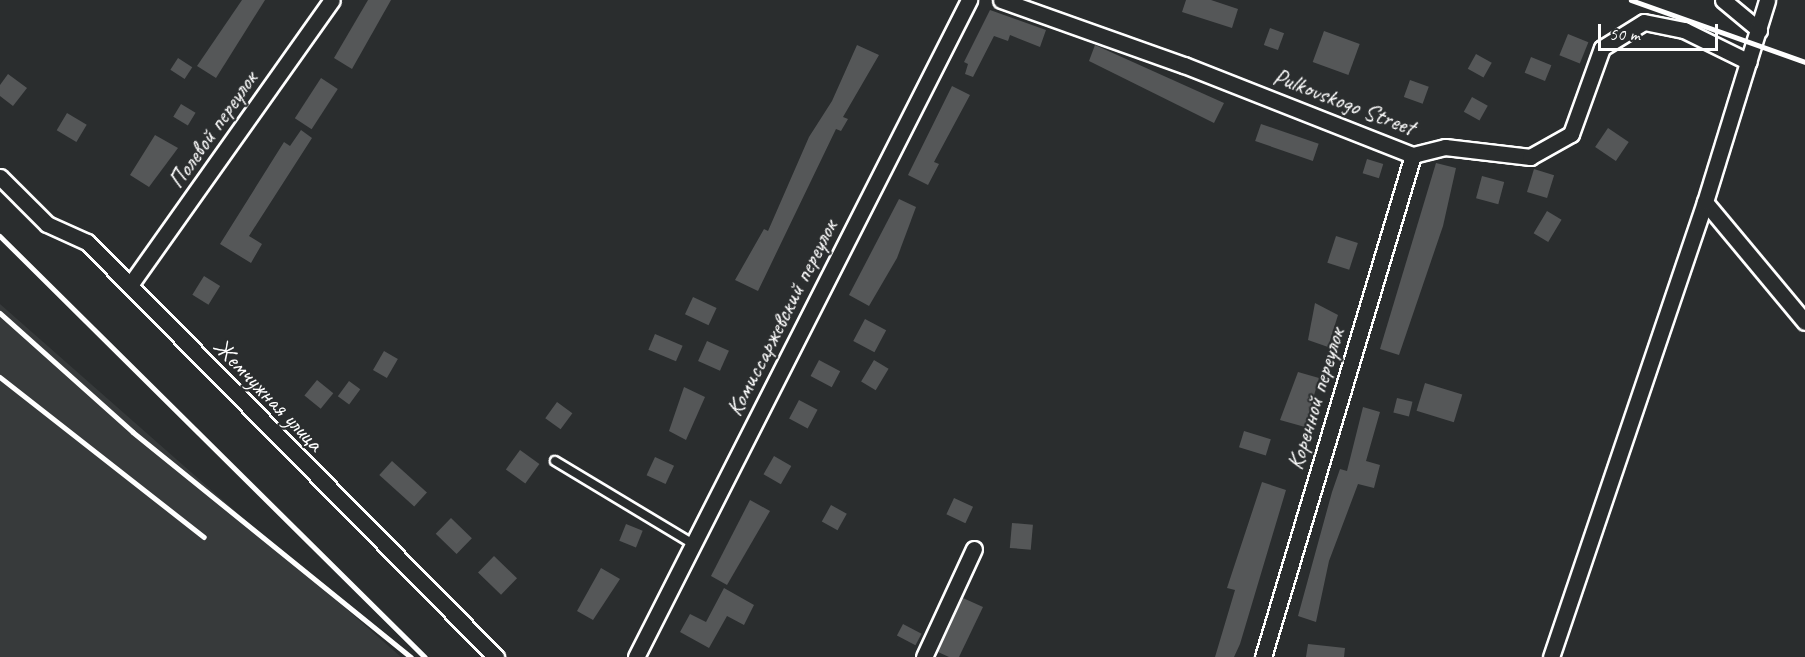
<!DOCTYPE html>
<meta charset="utf-8">
<style>
body{margin:0}
#map{position:relative;width:1805px;height:657px;overflow:hidden;background:#2a2d2e;font-family:Caveat,sans-serif}
div>[style]{position:absolute}
.built>*{inset:0;background:#373a3b}
.building>*{inset:0;background:#555758;transform-origin:0 0}
.roads{filter:drop-shadow(2px 0 #fff) drop-shadow(-2px 0 #fff) drop-shadow(0 2px #fff) drop-shadow(0 -2px #fff)}
.service>*{height:8px;margin:-4px;padding:0 4px;transform-origin:4px;border-radius:4px;background:#2a2d2e}
.minor>*{height:15px;margin:-7.5px;padding:0 7.5px;transform-origin:7.5px;border-radius:7.5px;background:#2a2d2e}
.rail>*{height:4.5px;margin:-2.25px;padding:0 2.25px;transform-origin:2.25px;border-radius:2.25px;background:#fff}
span{translate:-50% -50%;white-space:nowrap;text-align:center;line-height:1.15;-webkit-text-stroke:4.5px #2a2d2e;paint-order:stroke}
.street-label{font-size:24px;color:#fff}
.scale{position:absolute;left:1598px;top:24px;width:120px;height:27px;box-sizing:border-box;border:3px solid #fff;border-top:0;padding-left:8px;font-size:18px;line-height:21px;white-space:nowrap;color:#fff;-webkit-text-stroke:4px #2a2d2e;paint-order:stroke}
</style>
<div id="map">
<div class="built">
<i style="clip-path:polygon(0 304px,401px 657px,0 657px)"></i>
</div>
<div class="building">
<i style="clip-path:polygon(242px 0,265px 0,216px 78px,197px 66px)"></i>
<i style="clip-path:polygon(368px 0,391px 0,352px 69px,334px 58px)"></i>
<i style="clip-path:polygon(1186px 0,1211px 0,1238px 9px,1232px 28px,1182px 12px)"></i>
<i style="clip-path:polygon(990px 10px,1046px 30px,1040px 47px,1010px 35px,1008px 41px,994px 36px,973px 77px,965px 74px,968px 64px,964px 62px)"></i>
<i style="left:1270px;top:28px;width:15px;height:18px;rotate:20deg"></i>
<i style="left:1324px;top:31px;width:38px;height:33px;rotate:20deg"></i>
<i style="left:1568px;top:34px;width:22px;height:23px;rotate:22deg"></i>
<i style="clip-path:polygon(857px 45px,879px 55px,843px 117px,848px 119px,841px 131px,836px 129px,758px 291px,735px 280px,764px 229px,768px 231px,809px 137px,832px 101px)"></i>
<i style="clip-path:polygon(1095px 45px,1224px 103px,1214px 123px,1089px 61px)"></i>
<i style="left:1476px;top:54px;width:18px;height:17px;rotate:29deg"></i>
<i style="left:1531px;top:57px;width:22px;height:17px;rotate:22deg"></i>
<i style="left:178px;top:58px;width:17px;height:14px;rotate:33deg"></i>
<i style="clip-path:polygon(8px 74px,27px 88px,13px 106px,0 96px,0 85px)"></i>
<i style="left:321px;top:78px;width:20px;height:48px;rotate:33deg"></i>
<i style="left:1410px;top:80px;width:20px;height:18px;rotate:20deg"></i>
<i style="clip-path:polygon(952px 86px,970px 95px,934px 162px,939px 164px,928px 185px,908px 175px)"></i>
<i style="left:1472px;top:97px;width:18px;height:17px;rotate:29deg"></i>
<i style="left:181px;top:104px;width:17px;height:15px;rotate:31deg"></i>
<i style="left:67px;top:113px;width:23px;height:20px;rotate:31deg"></i>
<i style="left:1261px;top:124px;width:61px;height:18px;rotate:19deg"></i>
<i style="left:1608px;top:128px;width:25px;height:23px;rotate:34deg"></i>
<i style="clip-path:polygon(301px 130px,312px 138px,249px 236px,262px 244px,251px 263px,220px 244px,284px 142px,290px 146px)"></i>
<i style="clip-path:polygon(155px 135px,178px 148px,149px 187px,130px 175px)"></i>
<i style="left:1367px;top:159px;width:17px;height:15px;rotate:17deg"></i>
<i style="clip-path:polygon(1436px 163px,1456px 168px,1443px 226px,1399px 355px,1380px 349px)"></i>
<i style="left:1534px;top:169px;width:21px;height:24px;rotate:17deg"></i>
<i style="left:1482px;top:176px;width:23px;height:23px;rotate:15deg"></i>
<i style="clip-path:polygon(899px 199px,916px 207px,897px 258px,869px 306px,849px 295px)"></i>
<i style="left:1547px;top:211px;width:17px;height:26px;rotate:31deg"></i>
<i style="left:1336px;top:236px;width:23px;height:28px;rotate:18deg"></i>
<i style="left:204px;top:276px;width:19px;height:22px;rotate:32deg"></i>
<i style="left:693px;top:297px;width:26px;height:19px;rotate:25deg"></i>
<i style="clip-path:polygon(1315px 303px,1338px 315px,1328px 347px,1308px 340px)"></i>
<i style="left:865px;top:319px;width:24px;height:25px;rotate:28deg"></i>
<i style="left:655px;top:334px;width:30px;height:17px;rotate:23deg"></i>
<i style="left:707px;top:341px;width:24px;height:22px;rotate:24deg"></i>
<i style="left:384px;top:351px;width:16px;height:22px;rotate:30deg"></i>
<i style="left:819px;top:360px;width:24px;height:18px;rotate:28deg"></i>
<i style="left:874px;top:360px;width:17px;height:25px;rotate:31deg"></i>
<i style="clip-path:polygon(1298px 372px,1319px 378px,1305px 427px,1280px 420px)"></i>
<i style="left:317px;top:380px;width:21px;height:20px;rotate:39deg"></i>
<i style="left:349px;top:381px;width:14px;height:19px;rotate:36deg"></i>
<i style="left:1425px;top:383px;width:39px;height:29px;rotate:17deg"></i>
<i style="clip-path:polygon(684px 387px,705px 397px,686px 440px,669px 431px)"></i>
<i style="left:1397px;top:398px;width:16px;height:15px;rotate:14deg"></i>
<i style="left:799px;top:400px;width:21px;height:21px;rotate:28deg"></i>
<i style="left:557px;top:402px;width:19px;height:20px;rotate:36deg"></i>
<i style="clip-path:polygon(1363px 407px,1380px 412px,1366px 461px,1380px 465px,1374px 488px,1358px 484px,1329px 561px,1316px 622px,1298px 616px,1332px 492px,1340px 469px,1347px 471px)"></i>
<i style="left:1244px;top:431px;width:28px;height:17px;rotate:17deg"></i>
<i style="left:520px;top:450px;width:24px;height:24px;rotate:36deg"></i>
<i style="left:774px;top:456px;width:20px;height:21px;rotate:30deg"></i>
<i style="left:655px;top:457px;width:21px;height:20px;rotate:25deg"></i>
<i style="left:392px;top:461px;width:47px;height:19px;rotate:42deg"></i>
<i style="clip-path:polygon(1262px 482px,1286px 490px,1240px 644px,1234px 657px,1215px 657px,1235px 590px,1227px 588px)"></i>
<i style="left:954px;top:498px;width:21px;height:18px;rotate:25deg"></i>
<i style="clip-path:polygon(750px 500px,770px 511px,727px 585px,711px 576px)"></i>
<i style="left:831px;top:505px;width:18px;height:19px;rotate:29deg"></i>
<i style="left:451px;top:518px;width:29px;height:22px;rotate:44deg"></i>
<i style="left:1012px;top:523px;width:21px;height:25px;rotate:5deg"></i>
<i style="left:626px;top:524px;width:18px;height:18px;rotate:22deg"></i>
<i style="left:494px;top:556px;width:32px;height:23px;rotate:44deg"></i>
<i style="clip-path:polygon(601px 568px,620px 579px,593px 620px,577px 611px)"></i>
<i style="clip-path:polygon(724px 588px,754px 605px,744px 625px,727px 616px,709px 648px,680px 632px,690px 614px,706px 622px)"></i>
<i style="clip-path:polygon(963px 598px,983px 607px,959px 657px,949px 657px,938px 652px)"></i>
<i style="left:903px;top:624px;width:21px;height:13px;rotate:28deg"></i>
<i style="clip-path:polygon(1308px 644px,1345px 648px,1344px 657px,1306px 657px)"></i>
</div>
<div class="roads">
<div class="service">
<i style="left:555px;top:461px;width:161px;rotate:31deg"></i>
</div>
<div class="minor">
<i style="left:1001px;top:0;width:194px;rotate:19.6deg"></i>
<i style="left:1184px;top:65px;width:246px;rotate:21.5deg"></i>
<i style="left:1413px;top:155px;width:33px;rotate:-14deg"></i>
<i style="left:1445px;top:147px;width:86px;rotate:6.7deg"></i>
<i style="left:1530px;top:157px;width:47px;rotate:-29.3deg"></i>
<i style="left:1571px;top:134px;width:91px;rotate:-70.2deg"></i>
<i style="left:1602px;top:48px;width:49px;rotate:-31.8deg"></i>
<i style="left:1644px;top:22px;width:41px;rotate:11.3deg"></i>
<i style="left:1684px;top:30px;width:72px;rotate:26.2deg"></i>
<i style="left:1723px;top:0;width:47px;rotate:39.8deg"></i>
<i style="left:0;top:177px;width:66px;rotate:45deg"></i>
<i style="left:47px;top:224px;width:44px;rotate:24.2deg"></i>
<i style="left:87px;top:242px;width:583px;rotate:45.42deg"></i>
<i style="left:1705px;top:202px;width:156px;rotate:50.2deg"></i>
<i style="left:130px;top:285px;width:349px;rotate:-54.7deg"></i>
<i style="left:636px;top:657px;width:737px;rotate:-63.12deg"></i>
<i style="left:924px;top:657px;width:119px;rotate:-65.2deg"></i>
<i style="left:1263px;top:657px;width:524px;rotate:-73.36deg"></i>
<i style="left:1551px;top:657px;width:480px;rotate:-71.3deg"></i>
<i style="left:1705px;top:202px;width:211px;rotate:-72.9deg"></i>
</div>
</div>
<div class="rail">
<i style="left:1631px;top:0;width:185px;rotate:19.6deg"></i>
<i style="left:0;top:236px;width:598px;rotate:44.73deg"></i>
<i style="left:0;top:313px;width:178px;rotate:41.8deg"></i>
<i style="left:133px;top:432px;width:358px;rotate:39deg"></i>
<i style="left:0;top:377px;width:259px;rotate:38.1deg"></i>
</div>
<div class="street-label">
<span style="left:1344px;top:102px;rotate:21deg">Pulkovskogo Street</span>
<span style="left:213px;top:130px;rotate:-55deg">Полевой переулок</span>
<span style="left:782px;top:318px;rotate:-63deg">Комиссаржевский переулок</span>
<span style="left:268px;top:395px;rotate:46deg">Жемчужная улица</span>
<span style="left:1316px;top:399px;rotate:-73deg">Коренной переулок</span>
</div>
<div class="scale">50 m</div>
</div>
